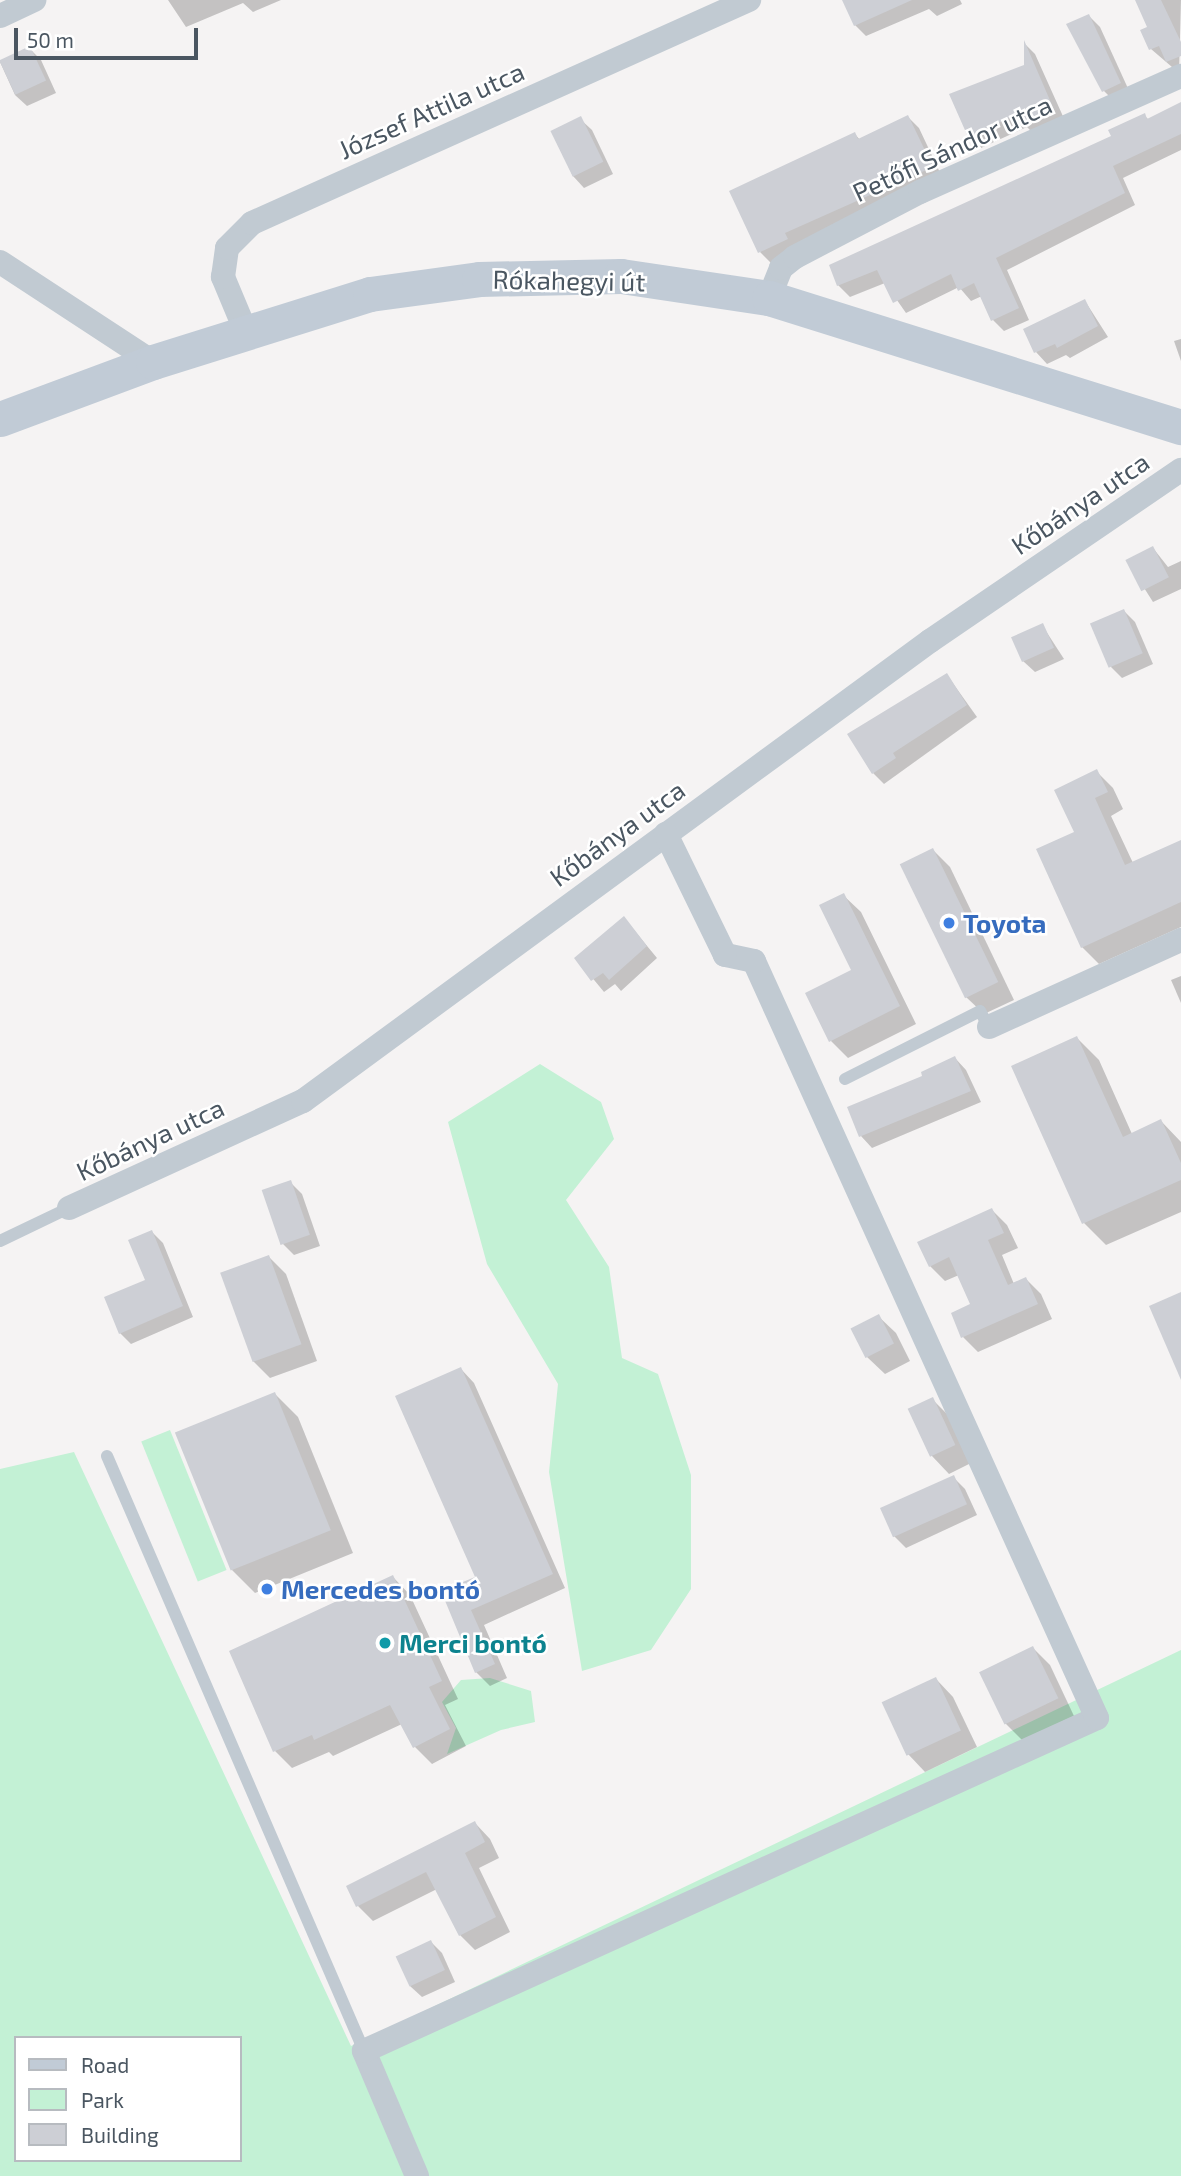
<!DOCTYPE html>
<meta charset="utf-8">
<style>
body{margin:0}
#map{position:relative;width:1181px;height:2176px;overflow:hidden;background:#f5f3f3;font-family:"Exo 2",sans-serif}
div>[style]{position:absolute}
.green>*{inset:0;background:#c3f1d5;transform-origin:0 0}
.shadow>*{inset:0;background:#0003}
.building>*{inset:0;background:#cdcfd5;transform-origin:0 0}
.lane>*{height:12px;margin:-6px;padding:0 6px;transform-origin:6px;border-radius:6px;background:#c1cad2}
.street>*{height:24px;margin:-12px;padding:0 12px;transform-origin:12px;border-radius:12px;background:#c1cad2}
.secondary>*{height:35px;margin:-17.5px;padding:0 17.5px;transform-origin:17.5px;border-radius:17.5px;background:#c1cbd6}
.dots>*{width:19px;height:19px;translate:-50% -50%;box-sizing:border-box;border:4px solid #fff;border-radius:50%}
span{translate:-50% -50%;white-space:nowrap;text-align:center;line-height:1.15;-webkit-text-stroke:5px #fff;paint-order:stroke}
.street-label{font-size:26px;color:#4a5661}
.shop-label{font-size:26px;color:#366cbe;font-weight:700}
.left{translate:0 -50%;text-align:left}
.culture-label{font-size:26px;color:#0d838f;font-weight:700}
.legend{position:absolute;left:14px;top:2036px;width:228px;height:126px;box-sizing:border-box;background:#fff;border:2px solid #b7bbc0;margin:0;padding:9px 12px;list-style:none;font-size:21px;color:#4a5661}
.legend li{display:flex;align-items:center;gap:14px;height:35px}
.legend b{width:35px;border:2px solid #b7bbc0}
.scale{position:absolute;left:14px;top:28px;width:184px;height:32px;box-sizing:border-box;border:4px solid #4a5661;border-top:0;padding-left:9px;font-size:21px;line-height:24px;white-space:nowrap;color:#4a5661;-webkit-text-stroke:5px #fff;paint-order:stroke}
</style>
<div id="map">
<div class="green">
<i style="clip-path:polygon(540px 1064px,601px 1102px,614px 1139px,566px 1200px,609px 1267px,622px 1358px,658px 1374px,691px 1475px,691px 1589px,651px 1650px,582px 1671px,549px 1472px,558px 1384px,487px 1264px,448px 1122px)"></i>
<i style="left:170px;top:1430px;width:151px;height:31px;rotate:68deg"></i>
<i style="clip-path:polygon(evenodd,74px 1452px,351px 2046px,1181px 1650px,1181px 2176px,0 2176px,0 1469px,74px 1452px,16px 2038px,240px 2038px,240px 2160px,16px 2160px,16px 2038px)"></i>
<i style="clip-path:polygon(490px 1678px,531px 1691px,535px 1722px,501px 1730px,447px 1754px,456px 1728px,442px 1702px,461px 1680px)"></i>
</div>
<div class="shadow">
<i style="clip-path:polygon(168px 0,281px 0,253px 12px,243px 3px,186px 27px)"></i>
<i style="clip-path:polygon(844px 0,960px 0,962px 4px,937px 16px,929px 9px,866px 36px,855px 25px)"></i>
<i style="clip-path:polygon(1148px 0,1181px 0,1179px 73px,1151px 49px,1142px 31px,1150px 28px)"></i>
<i style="clip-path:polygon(1089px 16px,1100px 27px,1131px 95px,1115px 102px,1104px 91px)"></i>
<i style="clip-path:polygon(1026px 45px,1035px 54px,1066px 123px,1036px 136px,1027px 127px,981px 148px,970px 136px,1026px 67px)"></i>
<i style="clip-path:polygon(29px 48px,41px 60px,56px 93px,27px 106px,15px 95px,0 62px)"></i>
<i style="clip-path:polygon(1181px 105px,1181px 150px,1123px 178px,1135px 205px,1007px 270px,1029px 320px,1004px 331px,993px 320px,982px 296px,971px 301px,959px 287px,906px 313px,885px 283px,850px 297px,838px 285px,1113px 137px,1144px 115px,1149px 120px)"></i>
<i style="clip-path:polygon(908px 117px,919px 128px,943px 179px,771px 263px,760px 252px,855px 134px,860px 140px)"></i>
<i style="clip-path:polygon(580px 119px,592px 130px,613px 174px,584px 188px,573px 176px,552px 132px)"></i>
<i style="clip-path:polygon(1085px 301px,1108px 337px,1070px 358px,1066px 355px,1047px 364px,1036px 352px)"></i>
<i style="clip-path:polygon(1181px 339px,1181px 361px,1174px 341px)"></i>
<i style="clip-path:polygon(1153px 548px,1168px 567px,1181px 561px,1181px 589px,1153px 602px,1127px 561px)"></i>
<i style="clip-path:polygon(1124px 611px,1135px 622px,1153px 664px,1122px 678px,1111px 667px)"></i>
<i style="clip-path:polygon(1042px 625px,1064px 659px,1035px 672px,1023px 661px)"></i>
<i style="clip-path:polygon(947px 675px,977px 717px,884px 784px,873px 773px)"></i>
<i style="clip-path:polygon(1096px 771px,1113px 788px,1123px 809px,1111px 816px,1133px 863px,1181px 842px,1181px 927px,1099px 964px,1082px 947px,1076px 832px)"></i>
<i style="clip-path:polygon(933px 850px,950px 867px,1014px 1000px,984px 1014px,966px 997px)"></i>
<i style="clip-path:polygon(843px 895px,861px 912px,916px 1024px,848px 1058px,831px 1041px,854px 970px)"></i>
<i style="clip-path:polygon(624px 918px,657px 958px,621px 991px,615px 984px,604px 992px,576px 958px)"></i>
<i style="clip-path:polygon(1181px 976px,1181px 1003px,1171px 980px)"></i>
<i style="clip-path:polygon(1077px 1038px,1099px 1060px,1132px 1134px,1161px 1121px,1181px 1142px,1181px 1212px,1106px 1245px,1084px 1223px,1013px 1067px)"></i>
<i style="clip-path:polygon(955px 1058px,966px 1070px,981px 1102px,872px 1148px,861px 1136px,849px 1108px,925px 1077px)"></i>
<i style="clip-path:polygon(290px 1182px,302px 1194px,320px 1246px,294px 1255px,283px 1244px)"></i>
<i style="clip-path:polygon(992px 1210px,1007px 1225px,1018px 1248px,1002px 1255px,1014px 1284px,1026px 1279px,1041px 1294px,1052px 1319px,978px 1352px,963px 1337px,973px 1305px,959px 1275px,945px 1281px,930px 1266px)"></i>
<i style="clip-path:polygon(152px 1232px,163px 1243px,193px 1317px,131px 1344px,120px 1333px,147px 1281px)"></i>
<i style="clip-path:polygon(269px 1257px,286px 1274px,317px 1361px,270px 1378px,253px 1361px)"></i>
<i style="clip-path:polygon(878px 1316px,896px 1333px,910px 1361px,885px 1374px,867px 1357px)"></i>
<i style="clip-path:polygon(461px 1369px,474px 1383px,565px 1588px,484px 1625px,507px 1678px,490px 1686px,476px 1672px,443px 1592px,478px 1578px)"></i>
<i style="clip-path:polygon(275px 1394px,298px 1417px,353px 1553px,255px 1593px,232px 1570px)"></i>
<i style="clip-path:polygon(932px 1399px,950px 1417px,971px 1463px,949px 1474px,932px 1456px)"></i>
<i style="clip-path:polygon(953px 1477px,965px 1489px,977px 1515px,906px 1548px,894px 1536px)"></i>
<i style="clip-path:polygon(393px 1577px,410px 1595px,458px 1699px,445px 1705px,466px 1746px,432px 1764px,415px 1747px,402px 1724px,333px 1756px,329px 1752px,292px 1768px,275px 1751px)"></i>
<i style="clip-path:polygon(1033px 1648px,1050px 1665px,1074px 1716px,1022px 1740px,1005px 1723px)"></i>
<i style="clip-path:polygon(936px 1679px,953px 1697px,977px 1747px,925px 1772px,908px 1754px)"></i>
<i style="clip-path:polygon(475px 1823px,490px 1839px,499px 1858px,479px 1868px,510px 1932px,475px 1950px,460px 1935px,437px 1889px,373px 1921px,358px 1906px,348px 1887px)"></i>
<i style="clip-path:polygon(431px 1942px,442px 1953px,455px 1982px,422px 1997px,410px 1986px)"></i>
</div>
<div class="building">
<i style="clip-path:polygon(842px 0,912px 0,854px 26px)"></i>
<i style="clip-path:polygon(1135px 0,1161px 0,1181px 42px,1181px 56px,1166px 62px,1159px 46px,1149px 50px,1140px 30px,1147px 27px)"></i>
<i style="clip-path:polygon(1089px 14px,1121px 83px,1102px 92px,1066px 24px)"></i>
<i style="clip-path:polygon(1024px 40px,1055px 112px,1024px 126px,1018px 114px,968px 137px,949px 94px,1024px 65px)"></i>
<i style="left:30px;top:46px;width:38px;height:34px;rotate:65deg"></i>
<i style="clip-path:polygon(1181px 102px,1181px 134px,1113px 166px,1125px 193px,996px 258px,1019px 308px,991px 321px,974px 283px,958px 291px,951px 274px,893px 303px,877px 270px,837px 286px,829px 265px,1111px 136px,1108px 130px,1145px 113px,1147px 119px)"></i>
<i style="clip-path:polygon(908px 115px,933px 167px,785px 233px,788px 239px,758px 253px,729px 191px,855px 132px,858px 139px)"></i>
<i style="left:581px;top:116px;width:51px;height:34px;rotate:64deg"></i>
<i style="clip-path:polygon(1085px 299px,1098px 326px,1057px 348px,1055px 344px,1034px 353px,1023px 329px)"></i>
<i style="left:1153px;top:546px;width:35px;height:31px;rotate:63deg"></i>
<i style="left:1124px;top:609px;width:48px;height:37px;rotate:67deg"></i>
<i style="left:1043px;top:623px;width:27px;height:35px;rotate:66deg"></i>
<i style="clip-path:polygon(947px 673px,967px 705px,893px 753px,896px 758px,872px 774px,847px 734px)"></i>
<i style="clip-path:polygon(1097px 769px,1108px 792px,1095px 798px,1125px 865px,1181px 840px,1181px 902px,1081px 948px,1036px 849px,1074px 832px,1054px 790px)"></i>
<i style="left:933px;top:848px;width:149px;height:37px;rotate:64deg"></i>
<i style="clip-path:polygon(844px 893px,900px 1006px,829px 1042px,805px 993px,851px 970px,819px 905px)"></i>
<i style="clip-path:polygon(624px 916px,647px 946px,609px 980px,603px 973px,591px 981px,574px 958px)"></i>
<i style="clip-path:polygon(1077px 1036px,1123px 1137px,1161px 1119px,1181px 1163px,1181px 1180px,1082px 1224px,1011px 1066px)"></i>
<i style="clip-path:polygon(955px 1056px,971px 1091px,859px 1137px,847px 1107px,922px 1076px,921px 1072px)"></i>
<i style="left:291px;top:1180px;width:58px;height:31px;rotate:71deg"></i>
<i style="clip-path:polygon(992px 1208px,1004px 1233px,988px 1240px,1008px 1285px,1026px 1277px,1038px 1304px,961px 1338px,951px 1313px,970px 1304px,949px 1257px,929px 1267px,917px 1242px)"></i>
<i style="clip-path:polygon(152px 1230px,183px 1306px,119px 1334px,104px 1297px,145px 1280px,128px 1240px)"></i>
<i style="left:269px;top:1255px;width:95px;height:52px;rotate:70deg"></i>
<i style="clip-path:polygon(1181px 1292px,1181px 1380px,1149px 1306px)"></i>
<i style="left:879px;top:1314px;width:33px;height:32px;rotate:63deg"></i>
<i style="clip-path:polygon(461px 1367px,553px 1574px,471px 1610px,495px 1664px,475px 1673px,441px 1591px,475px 1577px,395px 1396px)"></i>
<i style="left:275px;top:1392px;width:149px;height:108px;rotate:68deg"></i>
<i style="left:933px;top:1397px;width:53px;height:28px;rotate:65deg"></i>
<i style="left:954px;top:1475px;width:32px;height:81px;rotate:66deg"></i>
<i style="clip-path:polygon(393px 1575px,442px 1681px,429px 1687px,450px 1729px,413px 1748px,390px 1705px,314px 1740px,312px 1735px,273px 1752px,229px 1651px)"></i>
<i style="left:1033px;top:1646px;width:58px;height:60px;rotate:64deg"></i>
<i style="left:936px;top:1677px;width:59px;height:60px;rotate:65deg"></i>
<i style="clip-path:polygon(475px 1821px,485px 1842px,465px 1853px,496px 1917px,459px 1936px,426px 1872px,356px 1907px,346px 1886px)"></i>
<i style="left:431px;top:1940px;width:33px;height:39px;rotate:65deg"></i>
</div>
<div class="lane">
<i style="left:845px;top:1079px;width:151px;rotate:-26.7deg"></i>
<i style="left:980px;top:1011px;width:18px;rotate:61deg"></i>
<i style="left:0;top:1241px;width:76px;rotate:-25.6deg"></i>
<i style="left:107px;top:1456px;width:648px;rotate:66.64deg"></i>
</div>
<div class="street">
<i style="left:0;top:16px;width:38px;rotate:-25deg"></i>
<i style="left:0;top:262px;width:183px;rotate:33.2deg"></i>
<i style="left:769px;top:298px;width:32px;rotate:-68deg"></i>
<i style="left:781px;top:268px;width:18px;rotate:-38deg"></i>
<i style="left:795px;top:257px;width:141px;rotate:-27.5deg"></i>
<i style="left:920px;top:192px;width:286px;rotate:-24deg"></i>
<i style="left:246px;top:332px;width:60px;rotate:-112.7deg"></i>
<i style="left:223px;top:277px;width:29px;rotate:-82deg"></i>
<i style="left:227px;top:248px;width:35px;rotate:-45deg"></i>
<i style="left:252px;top:223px;width:545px;rotate:-24.17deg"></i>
<i style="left:989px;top:1027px;width:211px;rotate:-24.4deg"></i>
<i style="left:69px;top:1208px;width:257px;rotate:-24.6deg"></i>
<i style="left:303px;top:1101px;width:778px;rotate:-36.27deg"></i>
<i style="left:930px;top:641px;width:304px;rotate:-34.3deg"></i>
<i style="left:417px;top:2176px;width:136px;rotate:-113deg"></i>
<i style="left:364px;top:2051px;width:805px;rotate:-24.43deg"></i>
<i style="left:1097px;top:1718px;width:831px;rotate:-114.38deg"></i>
<i style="left:754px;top:961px;width:30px;rotate:-168deg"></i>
<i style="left:725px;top:955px;width:135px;rotate:-116deg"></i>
</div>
<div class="secondary">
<i style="left:0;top:419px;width:163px;rotate:-20.4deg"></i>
<i style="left:153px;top:362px;width:227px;rotate:-17.4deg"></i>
<i style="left:370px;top:294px;width:110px;rotate:-7.8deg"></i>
<i style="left:479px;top:279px;width:142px;rotate:-1.2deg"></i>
<i style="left:621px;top:276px;width:150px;rotate:8.5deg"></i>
<i style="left:769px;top:298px;width:432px;rotate:17.4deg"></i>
</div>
<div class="dots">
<i style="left:949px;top:923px;background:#3f7fe0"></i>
<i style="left:267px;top:1589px;background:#3f7fe0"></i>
<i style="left:385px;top:1643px;background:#0f9aa8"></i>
</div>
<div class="street-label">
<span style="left:431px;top:110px;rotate:-24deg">József Attila utca</span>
<span style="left:952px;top:148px;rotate:-25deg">Petőfi Sándor utca</span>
<span style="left:569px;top:280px;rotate:1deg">Rókahegyi út</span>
<span style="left:1080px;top:503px;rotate:-34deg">Kőbánya utca</span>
<span style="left:617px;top:833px;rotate:-36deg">Kőbánya utca</span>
<span style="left:150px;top:1139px;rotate:-25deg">Kőbánya utca</span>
</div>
<div class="shop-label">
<span class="left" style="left:963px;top:923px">Toyota</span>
<span class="left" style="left:281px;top:1589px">Mercedes bontó</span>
</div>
<div class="culture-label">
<span class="left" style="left:399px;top:1643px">Merci bontó</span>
</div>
<ul class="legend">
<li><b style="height:9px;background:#c1cbd6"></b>Road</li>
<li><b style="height:19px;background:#c3f1d5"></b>Park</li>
<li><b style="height:19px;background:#cdcfd5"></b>Building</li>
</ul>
<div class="scale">50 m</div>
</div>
